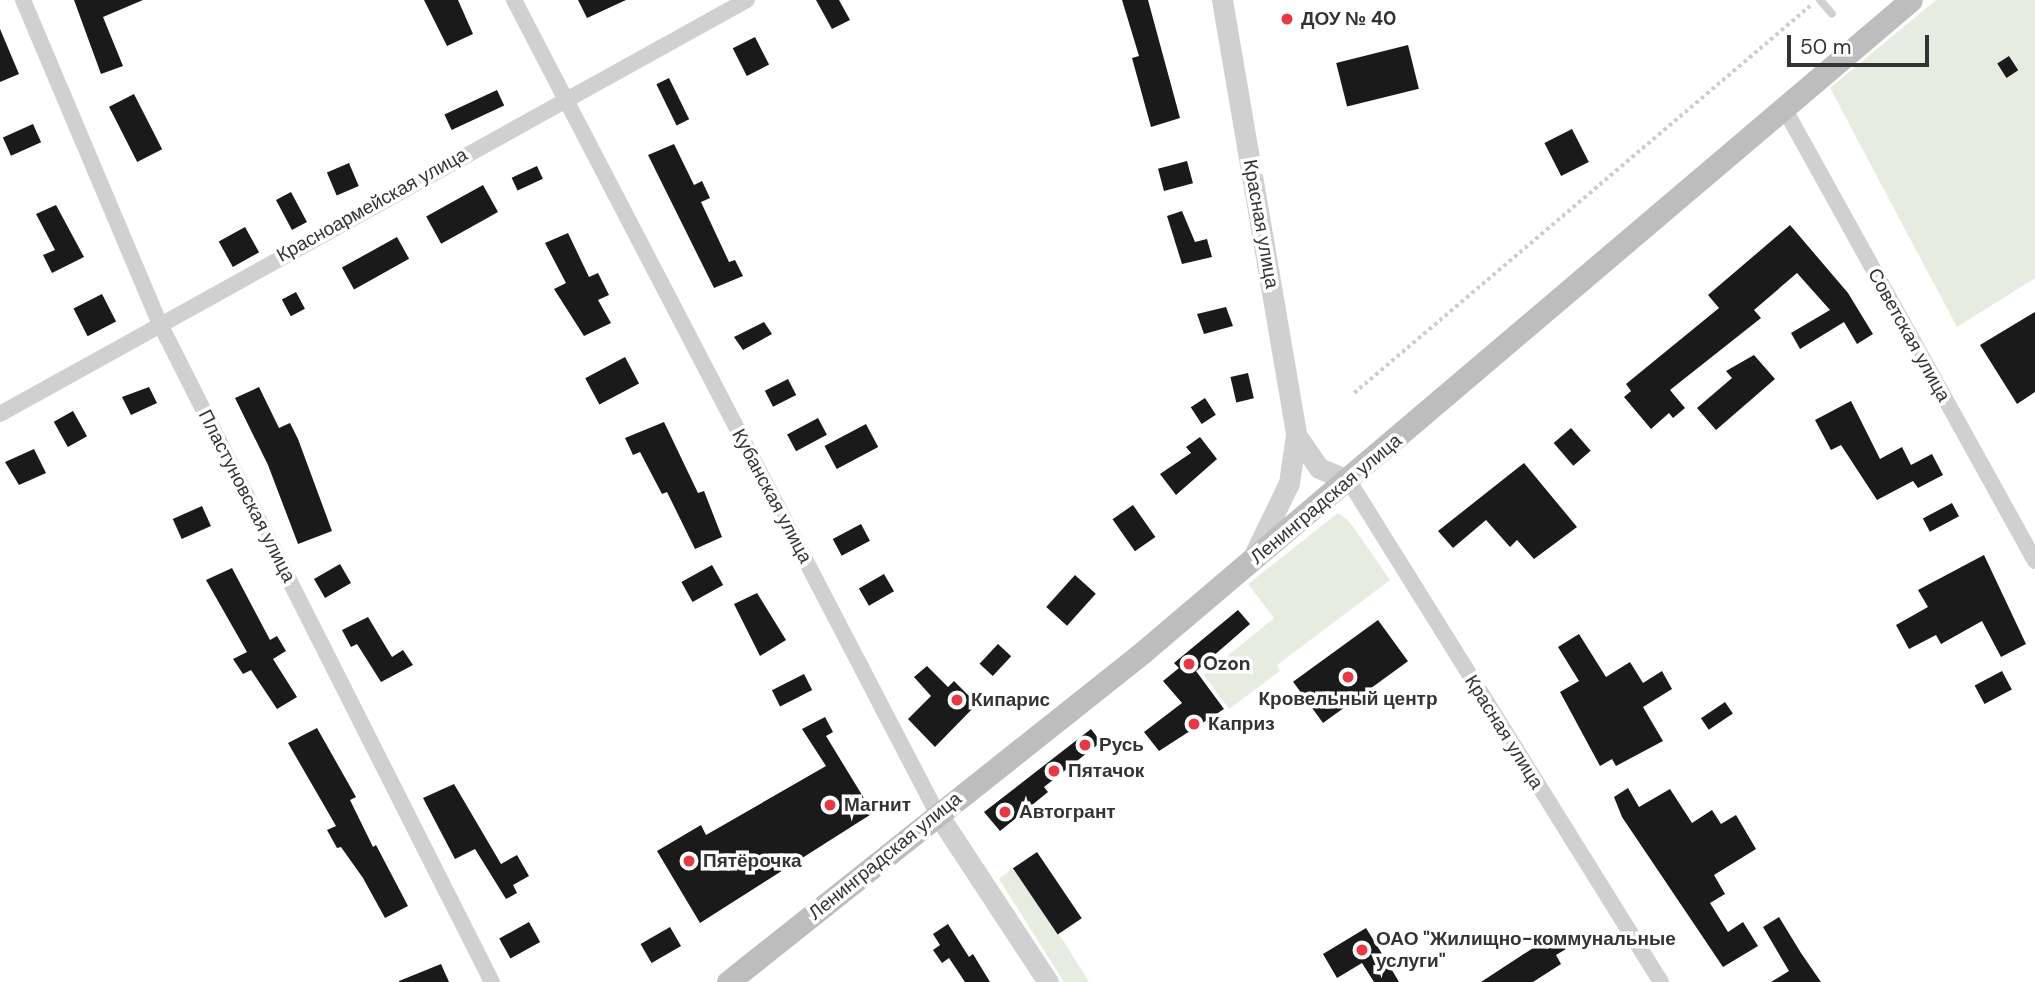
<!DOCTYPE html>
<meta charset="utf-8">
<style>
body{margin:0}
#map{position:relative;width:2035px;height:982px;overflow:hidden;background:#fff;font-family:"DM Sans",sans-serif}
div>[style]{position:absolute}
.green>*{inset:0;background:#e6ecdf}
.building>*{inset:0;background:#1a1a1a;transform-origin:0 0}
.path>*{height:3.5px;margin-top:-1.75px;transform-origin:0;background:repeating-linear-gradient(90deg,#cdcdcd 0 3.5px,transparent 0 7px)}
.service>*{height:8px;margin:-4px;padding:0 4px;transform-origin:4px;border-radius:4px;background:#d0d0d0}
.minor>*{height:16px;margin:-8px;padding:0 8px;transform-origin:8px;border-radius:8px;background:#d0d0d0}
.tertiary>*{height:21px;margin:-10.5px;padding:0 10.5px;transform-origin:10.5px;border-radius:10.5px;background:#d0d0d0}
.secondary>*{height:23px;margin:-11.5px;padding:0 11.5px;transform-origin:11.5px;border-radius:11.5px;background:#bdbdbd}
.dots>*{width:19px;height:19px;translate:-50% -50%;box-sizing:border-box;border:4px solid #fff;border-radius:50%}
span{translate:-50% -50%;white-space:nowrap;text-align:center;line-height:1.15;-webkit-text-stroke:7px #fff;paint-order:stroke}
.poi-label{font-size:19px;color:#333;font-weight:700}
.left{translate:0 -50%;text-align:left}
.street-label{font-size:19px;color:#333}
.scale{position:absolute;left:1787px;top:35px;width:142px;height:32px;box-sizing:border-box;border:4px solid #333;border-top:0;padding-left:9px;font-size:21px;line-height:24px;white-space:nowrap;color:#333;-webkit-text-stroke:5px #fff;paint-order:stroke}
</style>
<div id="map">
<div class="green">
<i style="clip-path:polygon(1936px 0,2035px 0,2035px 278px,1957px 327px,1830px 88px)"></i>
<i style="clip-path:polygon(1338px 513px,1349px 521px,1390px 580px,1277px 665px,1280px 671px,1229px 709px,1204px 675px,1274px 618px,1248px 584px)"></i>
<i style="clip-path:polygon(1013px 868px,1059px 934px,1089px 982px,1064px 982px,999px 879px)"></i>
</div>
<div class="building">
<i style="clip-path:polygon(74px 0,143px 0,103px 17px,123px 66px,101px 74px)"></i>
<i style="clip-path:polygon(424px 0,458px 0,473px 34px,447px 46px)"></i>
<i style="clip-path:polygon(578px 0,626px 0,587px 18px)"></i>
<i style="clip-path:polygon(816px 0,839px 0,850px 20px,832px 29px)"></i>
<i style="clip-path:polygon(1122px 0,1148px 0,1180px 118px,1151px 127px,1132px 58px,1139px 56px)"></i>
<i style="clip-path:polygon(0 29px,19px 74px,0 82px)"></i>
<i style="left:755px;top:37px;width:31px;height:25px;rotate:63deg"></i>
<i style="left:1408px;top:45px;width:45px;height:74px;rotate:76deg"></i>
<i style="left:2009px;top:56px;width:17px;height:14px;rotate:57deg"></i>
<i style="left:669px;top:78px;width:46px;height:14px;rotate:64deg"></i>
<i style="left:497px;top:90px;width:17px;height:58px;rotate:65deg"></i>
<i style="left:134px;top:94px;width:62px;height:28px;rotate:63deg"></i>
<i style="left:33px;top:124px;width:20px;height:33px;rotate:66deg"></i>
<i style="left:1572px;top:129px;width:37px;height:31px;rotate:63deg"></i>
<i style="clip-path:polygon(674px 144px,694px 185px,702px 181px,710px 198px,701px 202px,729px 262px,735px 260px,743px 276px,714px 288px,648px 155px)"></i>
<i style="left:1187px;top:161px;width:23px;height:30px;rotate:75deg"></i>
<i style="left:349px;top:163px;width:25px;height:24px;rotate:67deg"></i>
<i style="left:537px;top:166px;width:14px;height:28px;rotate:65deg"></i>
<i style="left:483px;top:185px;width:31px;height:65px;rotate:61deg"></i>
<i style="left:291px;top:192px;width:34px;height:17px;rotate:62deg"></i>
<i style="clip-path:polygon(56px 205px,84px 257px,52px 273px,43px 255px,55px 250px,36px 214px)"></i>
<i style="clip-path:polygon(1182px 211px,1195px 242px,1207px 239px,1212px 257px,1182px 264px,1167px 216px)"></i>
<i style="clip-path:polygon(1790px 225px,1848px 293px,1873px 334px,1857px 344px,1844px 322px,1800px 349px,1791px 333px,1830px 310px,1797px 273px,1754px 310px,1761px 318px,1670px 390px,1685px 408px,1673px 418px,1669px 413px,1651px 429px,1624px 397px,1631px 391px,1626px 384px,1719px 308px,1708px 295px)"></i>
<i style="left:245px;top:227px;width:29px;height:30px;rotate:61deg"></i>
<i style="clip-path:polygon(568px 233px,589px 277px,598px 273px,609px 295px,598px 300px,611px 323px,584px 336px,554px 289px,566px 283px,545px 243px)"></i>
<i style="left:397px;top:237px;width:25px;height:63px;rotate:61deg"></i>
<i style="left:296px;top:292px;width:19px;height:16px;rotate:62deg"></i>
<i style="left:102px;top:294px;width:31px;height:32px;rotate:63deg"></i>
<i style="clip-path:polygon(1226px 307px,1233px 326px,1204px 334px,1197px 314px)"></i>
<i style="clip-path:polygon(2035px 312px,2035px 392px,2017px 404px,1980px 345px)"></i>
<i style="clip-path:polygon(764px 322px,772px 334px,743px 350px,734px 337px)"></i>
<i style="clip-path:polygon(1754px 355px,1775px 379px,1716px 430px,1697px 408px,1732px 378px,1726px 371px)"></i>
<i style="left:625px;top:357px;width:30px;height:45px;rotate:62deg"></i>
<i style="left:1248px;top:373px;width:26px;height:18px;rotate:77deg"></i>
<i style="left:788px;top:379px;width:18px;height:26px;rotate:63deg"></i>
<i style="clip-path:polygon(149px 387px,157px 403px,131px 415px,122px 397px)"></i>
<i style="clip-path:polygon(259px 387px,279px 428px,290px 423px,298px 439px,332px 531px,298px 544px,268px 465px,235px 398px)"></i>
<i style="left:1205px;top:398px;width:20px;height:17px;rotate:57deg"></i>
<i style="clip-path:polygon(1851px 401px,1880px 459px,1902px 447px,1911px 465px,1932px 454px,1943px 475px,1918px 488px,1913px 481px,1877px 500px,1841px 445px,1831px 450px,1815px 420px)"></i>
<i style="left:73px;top:411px;width:29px;height:22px;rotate:61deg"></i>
<i style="left:818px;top:418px;width:19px;height:35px;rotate:62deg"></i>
<i style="clip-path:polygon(664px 422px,698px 493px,704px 491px,722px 537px,695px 549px,667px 492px,662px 494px,640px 452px,633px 455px,625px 438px)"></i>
<i style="left:866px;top:424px;width:26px;height:47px;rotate:62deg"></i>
<i style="left:1571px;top:428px;width:30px;height:23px;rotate:49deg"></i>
<i style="clip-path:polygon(1200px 437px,1217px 459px,1176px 495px,1160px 474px,1191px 453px,1186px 447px)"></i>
<i style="clip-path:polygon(34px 449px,46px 473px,19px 485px,5px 462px)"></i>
<i style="clip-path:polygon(1524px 463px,1577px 527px,1534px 559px,1517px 540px,1510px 547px,1486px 520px,1453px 548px,1438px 531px)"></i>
<i style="left:1952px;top:503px;width:15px;height:33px;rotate:62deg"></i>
<i style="left:1133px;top:505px;width:39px;height:25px;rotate:55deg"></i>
<i style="left:202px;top:506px;width:22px;height:32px;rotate:66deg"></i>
<i style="left:861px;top:524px;width:19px;height:32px;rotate:62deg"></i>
<i style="clip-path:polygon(1984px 555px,2026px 644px,2001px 657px,1982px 621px,1941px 644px,1936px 635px,1909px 649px,1896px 625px,1928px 607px,1918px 590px)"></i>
<i style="left:340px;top:564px;width:22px;height:30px;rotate:60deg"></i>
<i style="left:712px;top:565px;width:23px;height:35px;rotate:61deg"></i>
<i style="clip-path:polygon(232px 568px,270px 640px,277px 636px,286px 651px,273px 659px,297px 697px,277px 709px,251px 670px,243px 674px,233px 659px,247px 652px,206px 580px)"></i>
<i style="left:884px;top:574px;width:20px;height:29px;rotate:60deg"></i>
<i style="left:1075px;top:575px;width:28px;height:43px;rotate:42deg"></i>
<i style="clip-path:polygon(757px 593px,786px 640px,760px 656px,734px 604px)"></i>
<i style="clip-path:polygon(1238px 610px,1250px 624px,1196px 671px,1224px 709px,1159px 751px,1144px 732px,1182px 703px,1163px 681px,1179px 668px,1174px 663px)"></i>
<i style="clip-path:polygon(368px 617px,392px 657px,403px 650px,413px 665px,381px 682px,357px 644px,351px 647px,342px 630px)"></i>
<i style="left:1378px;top:620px;width:51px;height:105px;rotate:54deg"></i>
<i style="clip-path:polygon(1579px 634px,1606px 677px,1630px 662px,1643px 683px,1662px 671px,1672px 689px,1643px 707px,1663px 741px,1616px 766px,1612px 759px,1600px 766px,1560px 692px,1579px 681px,1558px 647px)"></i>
<i style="left:998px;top:644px;width:18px;height:27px;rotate:43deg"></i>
<i style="clip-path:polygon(927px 666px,948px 687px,954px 681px,977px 704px,935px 747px,908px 719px,931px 696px,914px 677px)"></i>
<i style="left:2002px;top:671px;width:21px;height:31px;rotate:62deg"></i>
<i style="left:804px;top:674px;width:18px;height:36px;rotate:63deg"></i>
<i style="left:1725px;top:702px;width:14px;height:29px;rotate:56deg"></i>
<i style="clip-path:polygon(825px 717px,833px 732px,826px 736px,873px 813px,700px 923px,657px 851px,701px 825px,706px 835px,826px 766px,802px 729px)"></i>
<i style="clip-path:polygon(317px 728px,356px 797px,350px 800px,373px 847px,376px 845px,408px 906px,385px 918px,363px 878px,341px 847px,337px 848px,327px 830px,336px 826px,288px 743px)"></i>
<i style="clip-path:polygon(1091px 729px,1101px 742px,1044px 787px,1048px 792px,1000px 831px,984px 812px)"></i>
<i style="clip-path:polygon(454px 784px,501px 864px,517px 855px,529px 876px,513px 885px,517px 893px,506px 899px,475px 849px,455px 859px,423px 798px)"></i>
<i style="clip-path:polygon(1628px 788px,1639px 807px,1670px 789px,1692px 823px,1712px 810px,1721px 824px,1736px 815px,1756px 849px,1714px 875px,1725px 894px,1710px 903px,1728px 932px,1743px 922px,1758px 946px,1723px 967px,1622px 817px,1614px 797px)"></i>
<i style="left:1037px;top:852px;width:80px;height:29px;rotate:56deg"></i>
<i style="clip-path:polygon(1779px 917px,1801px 953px,1821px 982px,1771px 982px,1789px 971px,1763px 927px)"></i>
<i style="left:529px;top:922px;width:23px;height:34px;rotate:61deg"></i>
<i style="clip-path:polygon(948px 924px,969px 957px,973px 954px,990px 982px,965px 982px,949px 958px,942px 963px,933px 950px,940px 945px,933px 934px)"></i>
<i style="left:670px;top:927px;width:22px;height:34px;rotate:60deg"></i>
<i style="clip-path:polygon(1366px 928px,1389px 965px,1399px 982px,1374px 982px,1362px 963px,1337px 978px,1323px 954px)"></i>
<i style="clip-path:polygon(1556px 933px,1566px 949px,1556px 955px,1561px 964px,1533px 982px,1481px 982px)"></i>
<i style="clip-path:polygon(441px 964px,449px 982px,399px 982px,399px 981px)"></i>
</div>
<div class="path">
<i style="left:1354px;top:393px;width:598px;rotate:-40.32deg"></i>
</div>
<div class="service">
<i style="left:1820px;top:0;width:18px;rotate:49deg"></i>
</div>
<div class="minor">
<i style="left:23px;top:0;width:350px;rotate:67.1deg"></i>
<i style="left:159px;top:322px;width:739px;rotate:63.23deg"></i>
<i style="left:514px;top:0;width:916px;rotate:62.51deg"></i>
<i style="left:1784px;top:108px;width:518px;rotate:61.01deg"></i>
<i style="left:0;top:414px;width:854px;rotate:-29deg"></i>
<i style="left:1349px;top:481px;width:590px;rotate:58.09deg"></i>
</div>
<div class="tertiary">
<i style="left:1222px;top:0;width:441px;rotate:80.3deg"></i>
<i style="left:1296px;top:435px;width:49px;rotate:98.3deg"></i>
<i style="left:1289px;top:483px;width:82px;rotate:115.9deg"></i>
<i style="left:1296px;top:435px;width:40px;rotate:55.1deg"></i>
<i style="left:1319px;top:468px;width:33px;rotate:23deg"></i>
<i style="left:937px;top:813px;width:202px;rotate:56.7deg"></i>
</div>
<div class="secondary">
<i style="left:728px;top:982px;width:530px;rotate:-38.49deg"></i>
<i style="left:1143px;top:652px;width:1007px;rotate:-40.33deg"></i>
</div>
<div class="dots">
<i style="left:1287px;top:19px;background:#e63946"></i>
<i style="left:1189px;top:664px;background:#e63946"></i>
<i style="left:1348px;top:677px;background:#e63946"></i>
<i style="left:957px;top:700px;background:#e63946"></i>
<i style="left:1194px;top:724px;background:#e63946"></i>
<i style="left:1085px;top:745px;background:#e63946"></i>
<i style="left:1054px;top:771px;background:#e63946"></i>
<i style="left:830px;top:805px;background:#e63946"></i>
<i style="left:1005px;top:812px;background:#e63946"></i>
<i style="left:689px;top:861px;background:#e63946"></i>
<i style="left:1362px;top:950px;background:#e63946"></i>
</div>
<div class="poi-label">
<span class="left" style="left:1301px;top:19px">ДОУ № 40</span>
<span class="left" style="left:1203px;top:664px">Ozon</span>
<span style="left:1348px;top:699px">Кровельный центр</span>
<span class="left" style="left:971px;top:700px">Кипарис</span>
<span class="left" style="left:1208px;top:724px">Каприз</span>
<span class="left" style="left:1099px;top:745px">Русь</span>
<span class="left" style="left:1068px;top:771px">Пятачок</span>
<span class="left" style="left:844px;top:805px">Магнит</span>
<span class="left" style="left:1019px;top:812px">Автогрант</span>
<span class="left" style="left:703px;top:861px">Пятёрочка</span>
<span class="left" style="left:1376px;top:950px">ОАО "Жилищно-коммунальные<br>услуги"</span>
</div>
<div class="street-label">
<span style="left:372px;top:205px;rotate:-29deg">Красноармейская улица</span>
<span style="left:1261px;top:224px;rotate:80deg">Красная улица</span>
<span style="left:1909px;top:335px;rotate:61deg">Советская улица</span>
<span style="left:247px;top:496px;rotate:63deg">Пластуновская улица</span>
<span style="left:772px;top:496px;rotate:62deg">Кубанская улица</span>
<span style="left:1326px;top:499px;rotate:-40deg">Ленинградская улица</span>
<span style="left:1504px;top:732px;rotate:58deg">Красная улица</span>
<span style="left:885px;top:856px;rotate:-39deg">Ленинградская улица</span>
</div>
<div class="scale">50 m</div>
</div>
